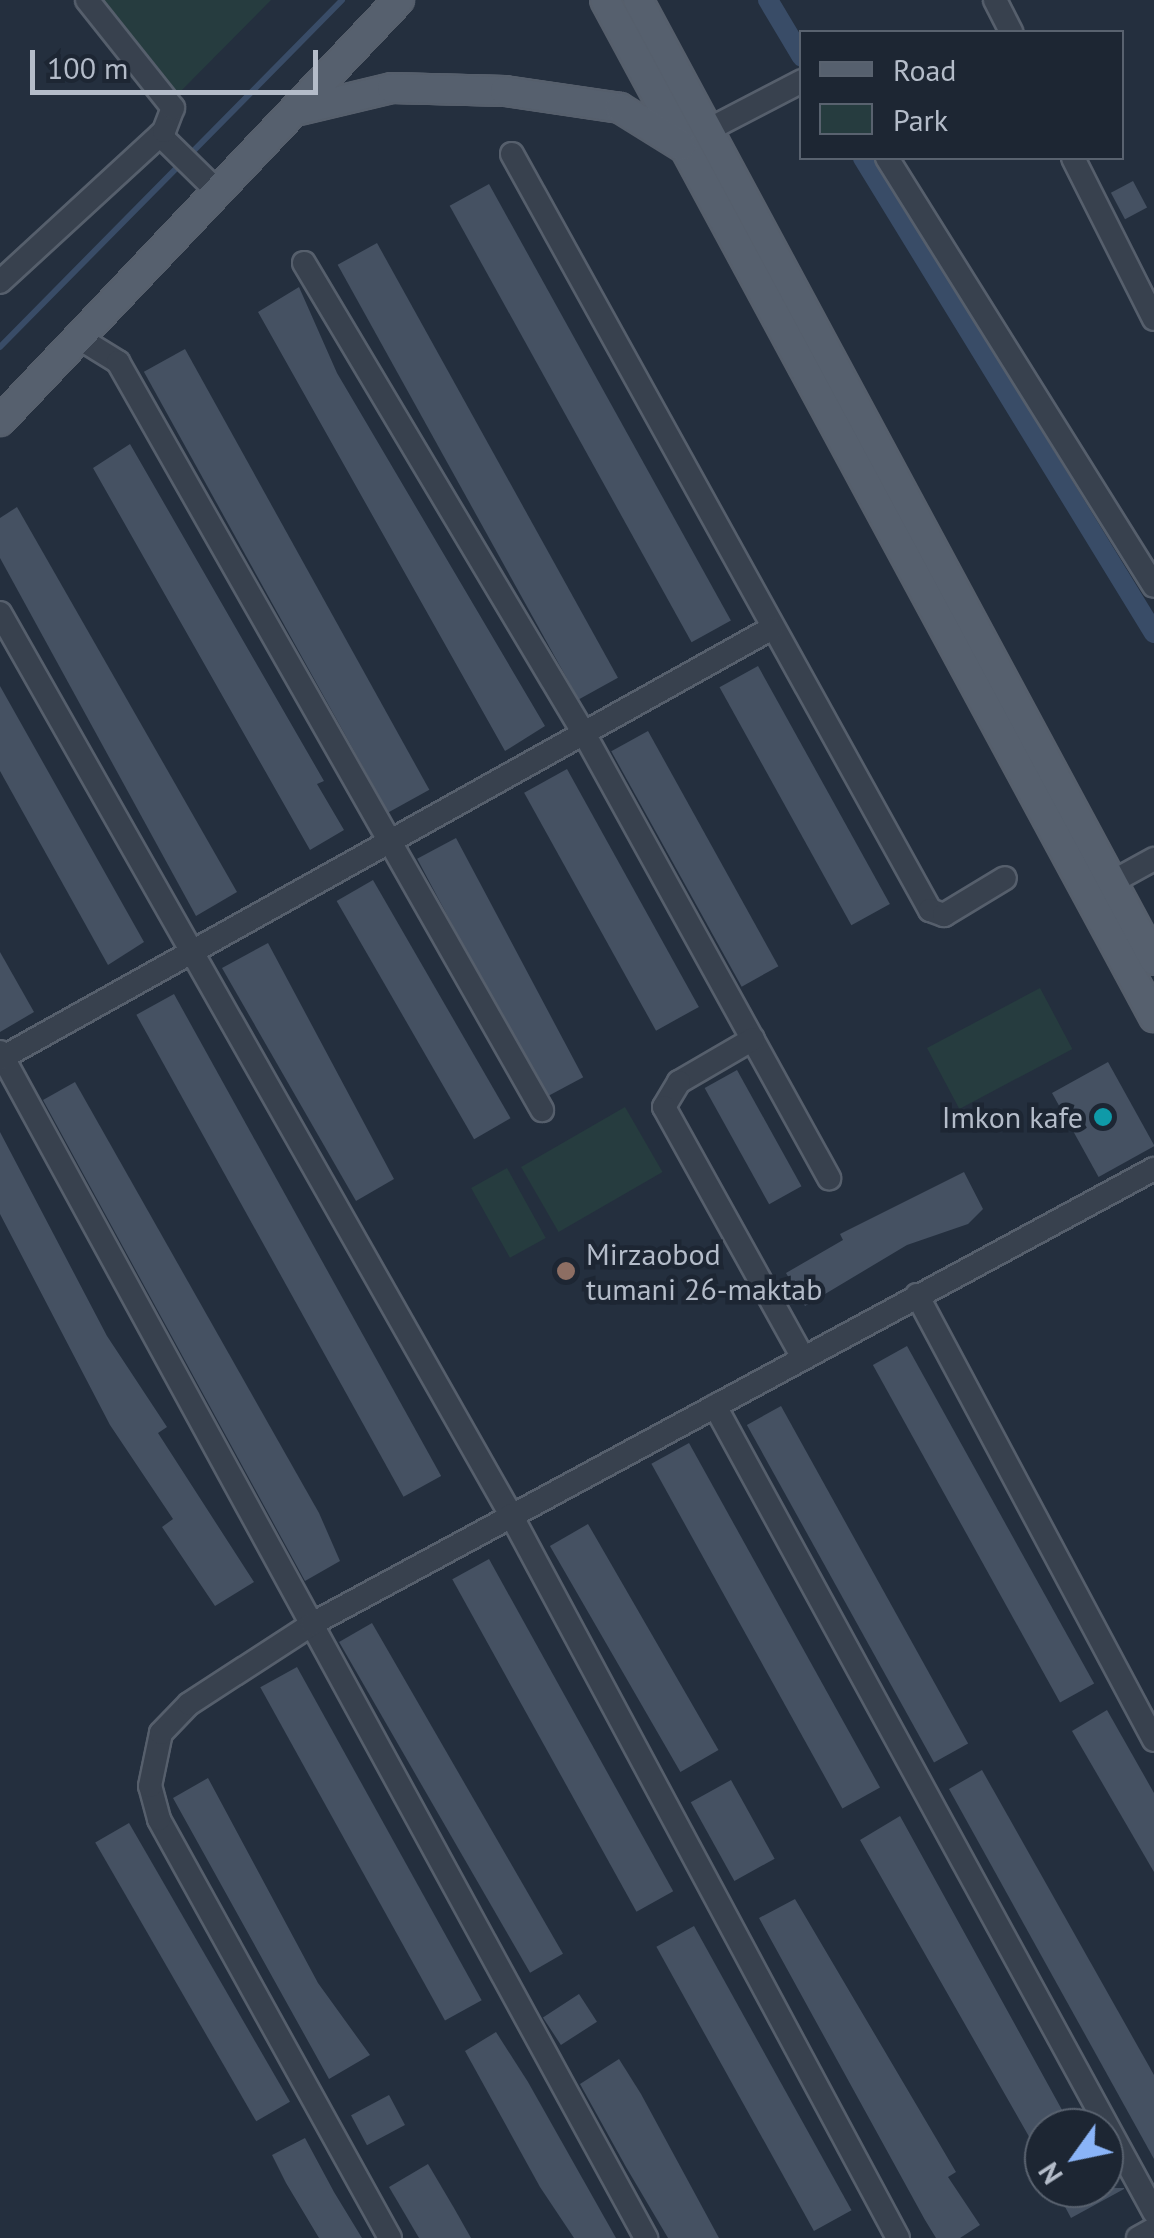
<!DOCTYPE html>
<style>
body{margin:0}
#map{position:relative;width:1154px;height:2238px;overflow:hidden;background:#242f3e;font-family:"PT Sans",sans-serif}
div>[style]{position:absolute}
.green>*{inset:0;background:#263c3f;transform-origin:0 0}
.stream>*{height:6px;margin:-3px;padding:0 3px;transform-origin:3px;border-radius:3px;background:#394c67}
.canal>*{height:20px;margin:-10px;padding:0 10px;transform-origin:10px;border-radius:10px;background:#394c67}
.building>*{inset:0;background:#455162;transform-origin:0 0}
.roads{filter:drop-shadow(2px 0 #565f6c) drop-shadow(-2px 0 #565f6c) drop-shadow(0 2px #565f6c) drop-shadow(0 -2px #565f6c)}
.minor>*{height:22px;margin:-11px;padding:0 11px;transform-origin:11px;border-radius:11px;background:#38414e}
.major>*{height:28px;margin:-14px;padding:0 14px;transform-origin:14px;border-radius:14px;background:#56606e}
.dots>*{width:28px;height:28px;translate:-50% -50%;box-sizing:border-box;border:5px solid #1d2633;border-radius:50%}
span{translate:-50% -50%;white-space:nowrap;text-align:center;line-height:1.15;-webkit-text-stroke:9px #1d2633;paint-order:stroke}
.poi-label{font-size:30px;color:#b4bcc9}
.right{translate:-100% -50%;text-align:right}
.left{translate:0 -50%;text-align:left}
.legend{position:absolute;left:799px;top:30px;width:325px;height:130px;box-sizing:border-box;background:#1d2633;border:2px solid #59626f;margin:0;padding:12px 18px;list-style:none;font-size:30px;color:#b4bcc9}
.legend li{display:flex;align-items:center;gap:20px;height:50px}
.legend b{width:50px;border:2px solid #59626f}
.north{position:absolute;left:1024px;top:2108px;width:100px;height:100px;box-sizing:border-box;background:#1d2633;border:2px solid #59626f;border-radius:50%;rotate:237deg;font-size:28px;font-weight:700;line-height:40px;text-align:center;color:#b4bcc9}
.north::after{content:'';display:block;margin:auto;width:35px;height:45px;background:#8ab4f8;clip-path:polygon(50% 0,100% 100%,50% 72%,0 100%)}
.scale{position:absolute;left:30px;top:50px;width:288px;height:45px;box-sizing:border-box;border:5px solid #b4bcc9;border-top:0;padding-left:12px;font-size:30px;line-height:35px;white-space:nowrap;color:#b4bcc9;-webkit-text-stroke:8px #1d2633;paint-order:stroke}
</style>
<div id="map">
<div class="green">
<i style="clip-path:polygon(96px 0,271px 0,176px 96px)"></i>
<i style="left:1040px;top:988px;width:69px;height:128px;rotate:62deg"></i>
<i style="left:625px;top:1107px;width:75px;height:120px;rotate:60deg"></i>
<i style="left:507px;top:1168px;width:80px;height:41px;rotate:61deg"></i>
</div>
<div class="stream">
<i style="left:0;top:347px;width:487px;rotate:-45.4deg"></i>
</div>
<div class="canal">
<i style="left:768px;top:0;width:66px;rotate:59.2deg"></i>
<i style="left:863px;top:158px;width:557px;rotate:58.51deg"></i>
</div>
<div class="building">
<i style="left:1133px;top:181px;width:30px;height:25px;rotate:62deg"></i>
<i style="left:489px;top:184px;width:499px;height:45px;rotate:61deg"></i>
<i style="left:377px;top:243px;width:497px;height:45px;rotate:61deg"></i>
<i style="clip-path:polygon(299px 287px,337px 373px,545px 726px,505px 751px,258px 312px)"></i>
<i style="left:185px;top:349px;width:504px;height:47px;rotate:61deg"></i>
<i style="clip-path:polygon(130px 444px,324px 781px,317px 784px,344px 830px,310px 850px,93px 468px)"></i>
<i style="clip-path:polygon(17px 507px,237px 892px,196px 916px,0 558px,0 518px)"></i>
<i style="left:758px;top:666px;width:272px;height:44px;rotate:61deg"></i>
<i style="clip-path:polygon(0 686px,144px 942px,108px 965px,0 771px)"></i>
<i style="left:648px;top:731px;width:269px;height:42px;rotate:61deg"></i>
<i style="left:567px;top:769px;width:272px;height:49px;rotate:61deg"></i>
<i style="left:456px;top:838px;width:271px;height:44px;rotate:62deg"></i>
<i style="left:373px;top:880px;width:275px;height:42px;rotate:60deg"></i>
<i style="clip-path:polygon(268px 943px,394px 1179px,356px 1201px,222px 968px)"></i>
<i style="clip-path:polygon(0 952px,34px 1012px,0 1032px)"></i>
<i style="left:174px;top:994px;width:551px;height:43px;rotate:61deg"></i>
<i style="left:1108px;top:1062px;width:96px;height:64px;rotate:61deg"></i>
<i style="left:737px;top:1070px;width:133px;height:37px;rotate:61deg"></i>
<i style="clip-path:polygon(75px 1082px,319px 1513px,340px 1561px,305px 1581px,43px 1100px)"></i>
<i style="clip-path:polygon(0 1132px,107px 1336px,167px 1427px,158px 1433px,254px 1582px,215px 1606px,162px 1527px,173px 1519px,110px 1425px,0 1214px)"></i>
<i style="clip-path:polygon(964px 1172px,983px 1209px,968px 1224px,907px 1245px,805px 1306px,786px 1273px,843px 1240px,840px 1234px)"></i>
<i style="left:907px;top:1346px;width:386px;height:39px;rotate:61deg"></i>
<i style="left:781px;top:1406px;width:386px;height:39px;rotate:61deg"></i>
<i style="left:689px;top:1443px;width:394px;height:43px;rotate:61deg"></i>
<i style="left:588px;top:1524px;width:261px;height:44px;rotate:60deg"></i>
<i style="left:489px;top:1559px;width:380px;height:42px;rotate:61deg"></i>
<i style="left:372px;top:1623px;width:382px;height:38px;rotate:60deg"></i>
<i style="left:297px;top:1667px;width:381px;height:42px;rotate:61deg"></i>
<i style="clip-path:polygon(1107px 1710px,1154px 1793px,1154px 1872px,1072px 1731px)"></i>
<i style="clip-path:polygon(982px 1770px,1154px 2075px,1154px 2159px,949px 1789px)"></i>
<i style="clip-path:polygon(208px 1778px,318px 1983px,370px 2055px,329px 2079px,173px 1798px)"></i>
<i style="left:731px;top:1780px;width:90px;height:46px;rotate:61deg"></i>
<i style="clip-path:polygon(900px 1816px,1072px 2128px,1044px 2128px,1044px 2163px,860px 1840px)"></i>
<i style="left:129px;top:1823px;width:322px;height:39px;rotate:60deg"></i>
<i style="clip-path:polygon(795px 1899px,956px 2172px,948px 2177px,980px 2225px,960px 2238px,936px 2238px,925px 2220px,759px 1918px)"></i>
<i style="left:694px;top:1926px;width:325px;height:43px;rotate:61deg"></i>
<i style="left:579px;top:1994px;width:33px;height:43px;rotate:57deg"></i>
<i style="clip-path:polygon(496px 2032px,528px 2082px,616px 2238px,574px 2238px,540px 2187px,465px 2051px)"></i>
<i style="clip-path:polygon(619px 2059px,641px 2094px,719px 2238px,668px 2238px,626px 2167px,580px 2084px)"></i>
<i style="left:389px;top:2095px;width:34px;height:43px;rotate:62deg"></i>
<i style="clip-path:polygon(305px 2138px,334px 2192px,362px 2238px,319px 2238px,286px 2183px,272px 2155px)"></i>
<i style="clip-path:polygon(428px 2164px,454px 2208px,471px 2238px,419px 2238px,389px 2187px)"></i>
<i style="clip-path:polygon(1055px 2188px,1124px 2188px,1124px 2189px,1071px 2218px)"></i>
</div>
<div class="roads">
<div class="minor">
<i style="left:995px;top:0;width:36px;rotate:63deg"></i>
<i style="left:708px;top:130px;width:106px;rotate:-27.5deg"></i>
<i style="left:160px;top:135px;width:83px;rotate:44.5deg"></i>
<i style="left:512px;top:154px;width:864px;rotate:61.06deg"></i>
<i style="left:930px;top:910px;width:15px;rotate:20deg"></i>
<i style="left:944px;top:915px;width:71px;rotate:-31.2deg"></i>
<i style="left:887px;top:158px;width:504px;rotate:58.04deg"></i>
<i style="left:1073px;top:158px;width:180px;rotate:63.3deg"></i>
<i style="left:304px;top:263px;width:552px;rotate:59.25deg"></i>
<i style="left:586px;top:737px;width:504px;rotate:61.14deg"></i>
<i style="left:0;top:282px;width:223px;rotate:-42.6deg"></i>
<i style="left:164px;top:131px;width:25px;rotate:-69deg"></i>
<i style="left:173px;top:108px;width:138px;rotate:-128.5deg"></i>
<i style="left:79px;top:338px;width:46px;rotate:31.6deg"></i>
<i style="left:118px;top:362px;width:860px;rotate:60.45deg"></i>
<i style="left:0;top:613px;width:1037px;rotate:60.47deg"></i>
<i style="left:511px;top:1515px;width:820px;rotate:61.84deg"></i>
<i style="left:1112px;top:882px;width:48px;rotate:-28.7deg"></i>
<i style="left:753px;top:1039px;width:86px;rotate:149.8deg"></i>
<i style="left:679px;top:1082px;width:29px;rotate:121deg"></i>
<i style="left:664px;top:1107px;width:285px;rotate:61deg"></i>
<i style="left:0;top:1052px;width:1351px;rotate:61.42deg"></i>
<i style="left:0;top:1059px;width:884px;rotate:-29.17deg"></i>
<i style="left:917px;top:1295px;width:504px;rotate:61.96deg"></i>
<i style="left:715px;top:1406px;width:918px;rotate:61.42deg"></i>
<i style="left:390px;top:2238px;width:478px;rotate:-118.9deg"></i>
<i style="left:159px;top:1819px;width:34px;rotate:-105deg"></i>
<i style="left:150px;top:1786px;width:54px;rotate:-78.3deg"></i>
<i style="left:161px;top:1733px;width:40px;rotate:-46deg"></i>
<i style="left:189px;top:1704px;width:147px;rotate:-33deg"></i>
<i style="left:312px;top:1624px;width:957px;rotate:-28.39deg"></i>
<i style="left:1138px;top:2238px;width:18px;rotate:-29deg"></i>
</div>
<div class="major">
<i style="left:605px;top:0;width:1156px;rotate:61.64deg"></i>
<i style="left:638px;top:0;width:1090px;rotate:61.74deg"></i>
<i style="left:300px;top:110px;width:95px;rotate:-13.4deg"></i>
<i style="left:392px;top:88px;width:113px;rotate:1.5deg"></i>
<i style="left:505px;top:91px;width:116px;rotate:8.4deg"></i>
<i style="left:620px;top:108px;width:72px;rotate:31.9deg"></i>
<i style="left:0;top:421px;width:580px;rotate:-46.54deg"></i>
</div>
</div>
<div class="dots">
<i style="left:1103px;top:1117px;background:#0f9aa8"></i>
<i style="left:566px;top:1271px;background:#8d6e63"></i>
</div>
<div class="poi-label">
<span class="right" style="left:1083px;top:1117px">Imkon kafe</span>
<span class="left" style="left:586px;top:1271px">Mirzaobod<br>tumani 26-maktab</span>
</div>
<ul class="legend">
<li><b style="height:12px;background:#56606e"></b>Road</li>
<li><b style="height:28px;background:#263c3f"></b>Park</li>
</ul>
<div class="north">N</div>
<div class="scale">100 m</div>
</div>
